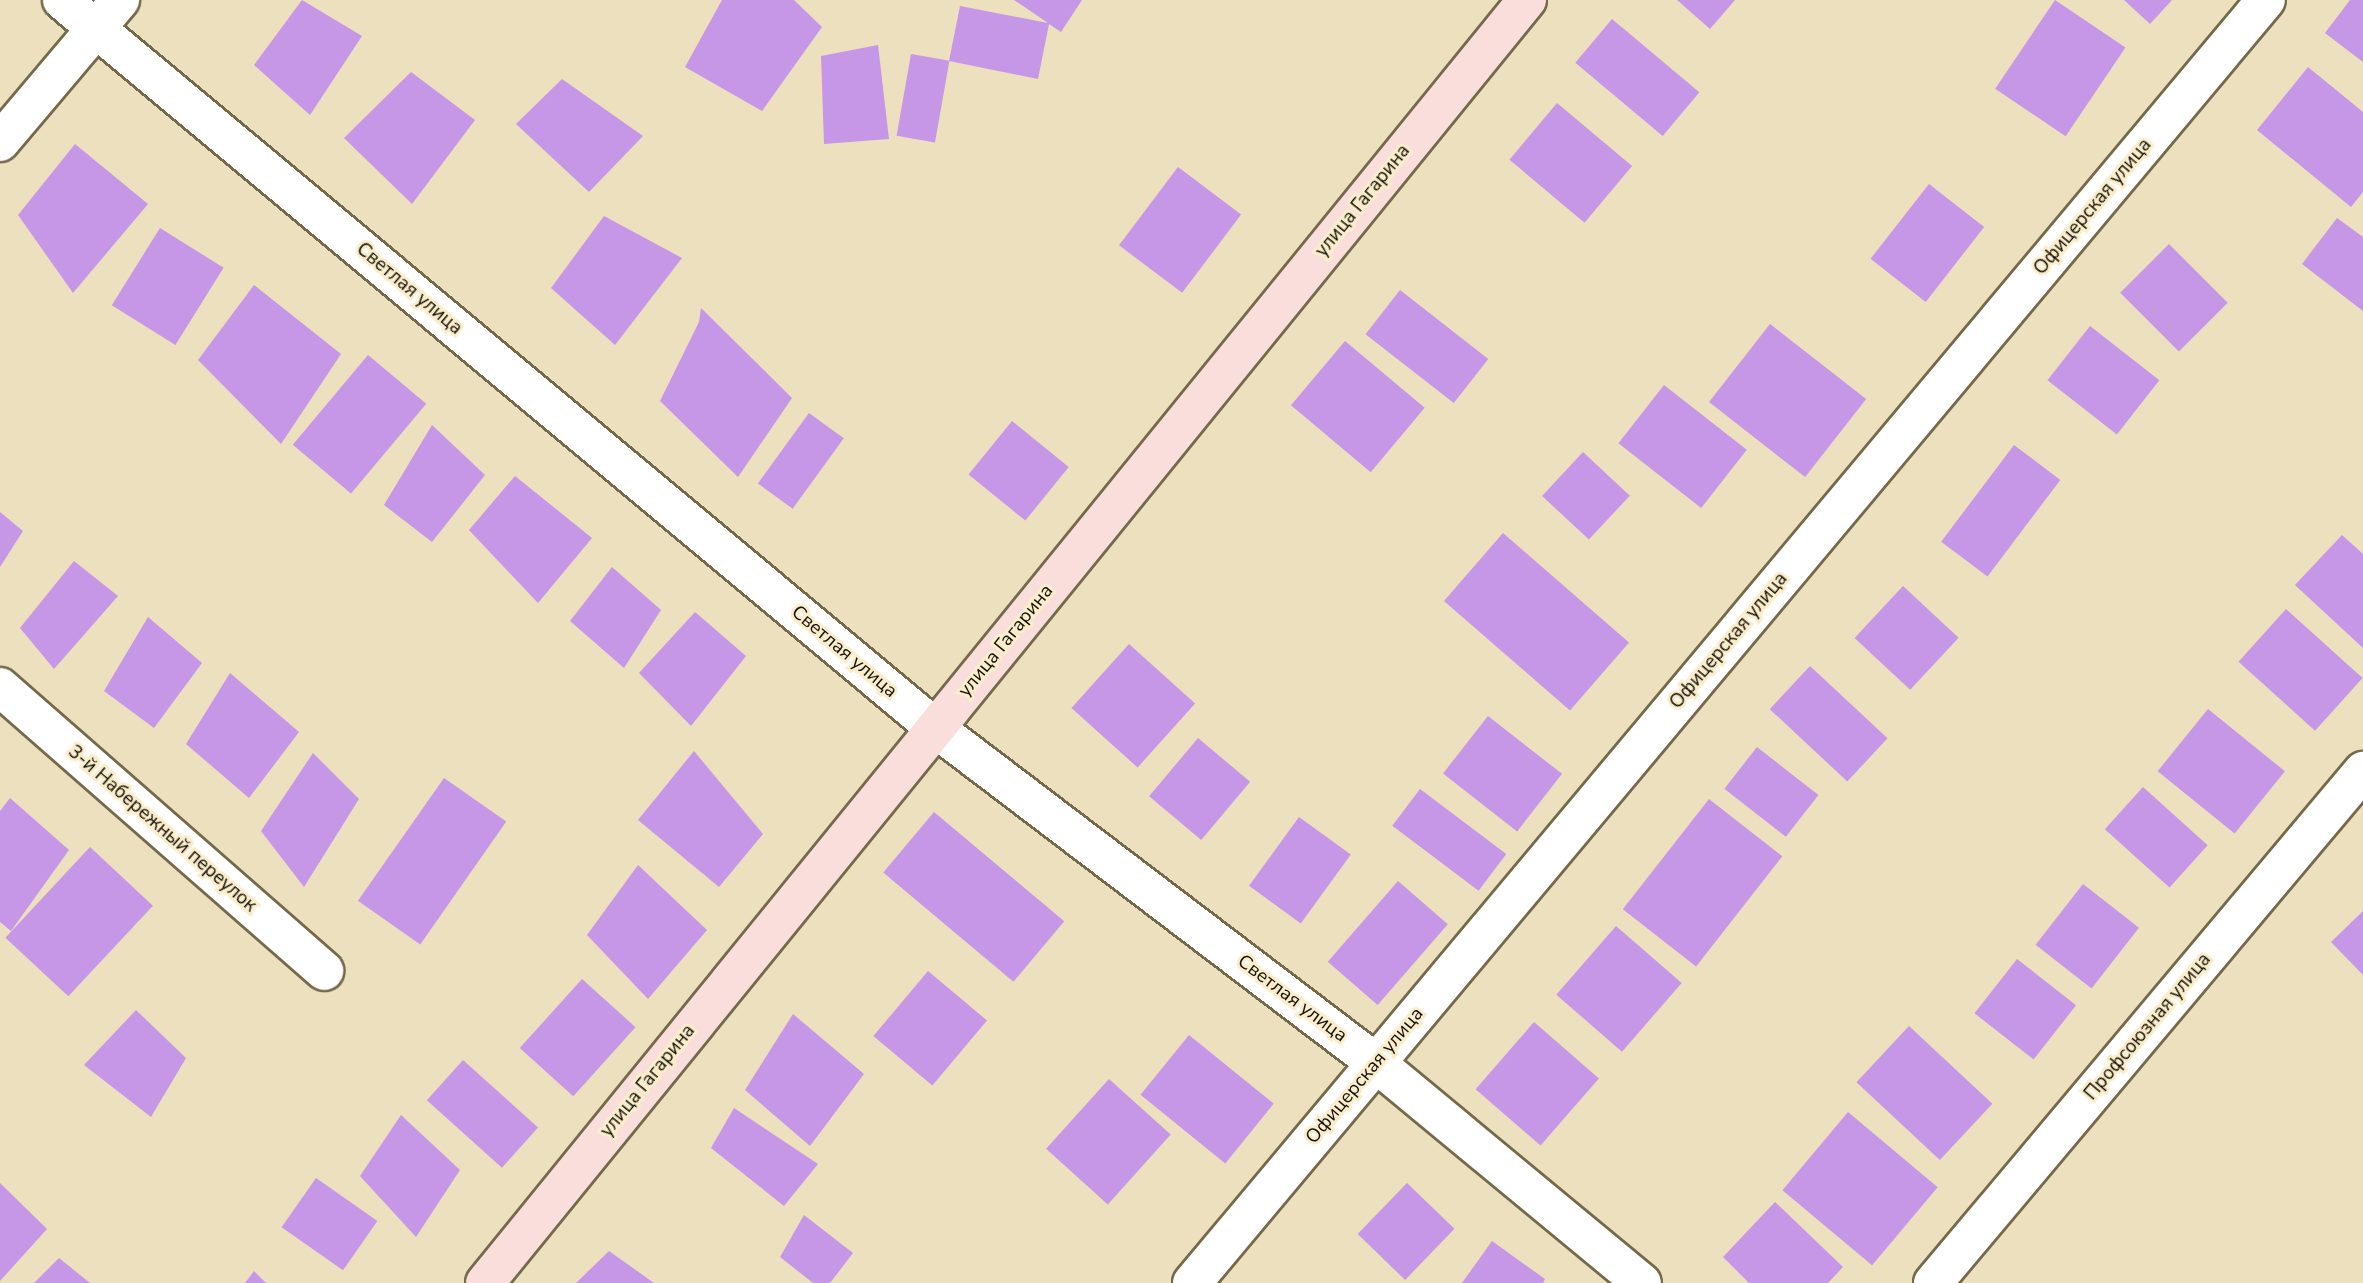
<!DOCTYPE html>
<meta charset="utf-8">
<style>
body{margin:0}
#map{position:relative;width:2363px;height:1283px;overflow:hidden;background:#ece0be;font-family:"Nunito Sans",sans-serif}
div>[style]{position:absolute}
.building>*{inset:0;background:#c696e7;transform-origin:0 0}
.roads{filter:drop-shadow(2px 0 #74694b) drop-shadow(-2px 0 #74694b) drop-shadow(0 2px #74694b) drop-shadow(0 -2px #74694b)}
.minor>*{height:38px;margin:-19px;padding:0 19px;transform-origin:19px;border-radius:19px;background:#fff}
.major>*{height:38px;margin:-19px;padding:0 19px;transform-origin:19px;border-radius:19px;background:#fadedb}
span{translate:-50% -50%;white-space:nowrap;text-align:center;line-height:1.15;-webkit-text-stroke:6px #faedcb;paint-order:stroke}
.street-label{font-size:19px;color:#130f04}
</style>
<div id="map">
<div class="building">
<i style="clip-path:polygon(302px 0,362px 36px,310px 115px,254px 65px)"></i>
<i style="clip-path:polygon(722px 0,794px 0,822px 27px,762px 111px,685px 67px)"></i>
<i style="clip-path:polygon(1014px 0,1082px 0,1061px 32px,1049px 24px,1038px 79px,949px 61px,960px 6px,1048px 23px)"></i>
<i style="clip-path:polygon(1677px 0,1735px 0,1710px 29px)"></i>
<i style="left:2055px;top:0;width:85px;height:107px;rotate:34deg"></i>
<i style="clip-path:polygon(2124px 0,2172px 0,2150px 24px)"></i>
<i style="clip-path:polygon(2350px 0,2363px 0,2363px 62px,2325px 33px)"></i>
<i style="left:1612px;top:19px;width:114px;height:57px;rotate:40deg"></i>
<i style="clip-path:polygon(878px 45px,889px 139px,824px 144px,821px 56px)"></i>
<i style="left:911px;top:54px;width:39px;height:83px;rotate:10deg"></i>
<i style="clip-path:polygon(2308px 67px,2363px 112px,2363px 192px,2351px 207px,2257px 130px)"></i>
<i style="clip-path:polygon(411px 72px,475px 120px,412px 204px,344px 138px)"></i>
<i style="clip-path:polygon(562px 79px,643px 136px,589px 192px,516px 124px)"></i>
<i style="left:1557px;top:103px;width:98px;height:74px;rotate:40deg"></i>
<i style="clip-path:polygon(75px 144px,148px 204px,73px 293px,18px 215px)"></i>
<i style="left:1178px;top:167px;width:79px;height:98px;rotate:37deg"></i>
<i style="left:1929px;top:184px;width:70px;height:95px;rotate:38deg"></i>
<i style="clip-path:polygon(604px 216px,682px 258px,615px 345px,551px 288px)"></i>
<i style="clip-path:polygon(2337px 218px,2363px 237px,2363px 311px,2302px 264px)"></i>
<i style="left:160px;top:228px;width:75px;height:91px;rotate:32deg"></i>
<i style="left:2169px;top:244px;width:83px;height:69px;rotate:45deg"></i>
<i style="clip-path:polygon(254px 285px,341px 354px,281px 444px,198px 360px)"></i>
<i style="left:1400px;top:290px;width:112px;height:56px;rotate:38deg"></i>
<i style="clip-path:polygon(701px 308px,792px 398px,738px 477px,660px 401px,699px 322px)"></i>
<i style="left:1770px;top:324px;width:122px;height:99px;rotate:38deg"></i>
<i style="left:2090px;top:326px;width:88px;height:69px;rotate:38deg"></i>
<i style="left:1345px;top:341px;width:104px;height:84px;rotate:40deg"></i>
<i style="left:368px;top:355px;width:76px;height:117px;rotate:40deg"></i>
<i style="left:1664px;top:385px;width:105px;height:74px;rotate:38deg"></i>
<i style="left:809px;top:413px;width:43px;height:87px;rotate:36deg"></i>
<i style="left:1012px;top:421px;width:73px;height:69px;rotate:39deg"></i>
<i style="clip-path:polygon(432px 425px,485px 475px,432px 542px,384px 505px)"></i>
<i style="left:2014px;top:445px;width:58px;height:121px;rotate:37deg"></i>
<i style="left:1583px;top:452px;width:64px;height:60px;rotate:43deg"></i>
<i style="clip-path:polygon(515px 476px,592px 538px,538px 603px,469px 530px)"></i>
<i style="clip-path:polygon(0 512px,23px 531px,0 567px)"></i>
<i style="left:1503px;top:533px;width:167px;height:90px;rotate:41deg"></i>
<i style="clip-path:polygon(2342px 535px,2363px 554px,2363px 648px,2295px 585px)"></i>
<i style="clip-path:polygon(74px 561px,118px 596px,54px 669px,20px 628px)"></i>
<i style="clip-path:polygon(612px 567px,661px 610px,624px 668px,570px 621px)"></i>
<i style="left:1903px;top:586px;width:76px;height:71px;rotate:43deg"></i>
<i style="left:2286px;top:609px;width:103px;height:71px;rotate:42deg"></i>
<i style="clip-path:polygon(695px 612px,746px 656px,691px 726px,639px 673px)"></i>
<i style="clip-path:polygon(148px 617px,202px 663px,154px 728px,104px 691px)"></i>
<i style="left:1129px;top:644px;width:89px;height:86px;rotate:42deg"></i>
<i style="left:1810px;top:666px;width:106px;height:59px;rotate:43deg"></i>
<i style="clip-path:polygon(230px 673px,299px 732px,249px 798px,186px 744px)"></i>
<i style="left:2208px;top:709px;width:99px;height:80px;rotate:39deg"></i>
<i style="left:1488px;top:716px;width:94px;height:73px;rotate:38deg"></i>
<i style="left:1198px;top:738px;width:68px;height:76px;rotate:40deg"></i>
<i style="left:1757px;top:747px;width:78px;height:53px;rotate:38deg"></i>
<i style="clip-path:polygon(694px 751px,763px 834px,719px 887px,638px 820px)"></i>
<i style="clip-path:polygon(313px 753px,359px 799px,304px 887px,261px 831px)"></i>
<i style="left:444px;top:778px;width:76px;height:150px;rotate:35deg"></i>
<i style="left:2143px;top:787px;width:87px;height:57px;rotate:42deg"></i>
<i style="left:1420px;top:789px;width:108px;height:46px;rotate:37deg"></i>
<i style="clip-path:polygon(10px 798px,69px 850px,11px 931px,0 922px,0 811px)"></i>
<i style="left:1709px;top:799px;width:93px;height:140px;rotate:38deg"></i>
<i style="left:934px;top:812px;width:170px;height:79px;rotate:40deg"></i>
<i style="left:1299px;top:817px;width:64px;height:85px;rotate:36deg"></i>
<i style="left:90px;top:847px;width:86px;height:124px;rotate:43deg"></i>
<i style="clip-path:polygon(638px 865px,707px 930px,648px 999px,587px 935px)"></i>
<i style="left:1398px;top:881px;width:66px;height:107px;rotate:41deg"></i>
<i style="left:2083px;top:884px;width:71px;height:77px;rotate:38deg"></i>
<i style="clip-path:polygon(2363px 911px,2363px 975px,2331px 942px)"></i>
<i style="left:1616px;top:926px;width:87px;height:91px;rotate:41deg"></i>
<i style="left:2017px;top:959px;width:75px;height:69px;rotate:38deg"></i>
<i style="left:928px;top:971px;width:77px;height:85px;rotate:40deg"></i>
<i style="left:582px;top:979px;width:72px;height:93px;rotate:42deg"></i>
<i style="clip-path:polygon(136px 1010px,186px 1058px,151px 1117px,84px 1065px)"></i>
<i style="clip-path:polygon(793px 1014px,864px 1074px,810px 1146px,745px 1090px)"></i>
<i style="left:1534px;top:1022px;width:86px;height:89px;rotate:41deg"></i>
<i style="left:1909px;top:1026px;width:114px;height:77px;rotate:43deg"></i>
<i style="left:1189px;top:1035px;width:109px;height:77px;rotate:39deg"></i>
<i style="left:463px;top:1060px;width:101px;height:54px;rotate:42deg"></i>
<i style="left:1109px;top:1079px;width:83px;height:94px;rotate:42deg"></i>
<i style="clip-path:polygon(734px 1108px,818px 1164px,784px 1206px,711px 1148px)"></i>
<i style="left:1848px;top:1112px;width:117px;height:102px;rotate:40deg"></i>
<i style="clip-path:polygon(401px 1115px,460px 1170px,416px 1237px,360px 1176px)"></i>
<i style="left:316px;top:1178px;width:75px;height:60px;rotate:35deg"></i>
<i style="clip-path:polygon(0 1183px,47px 1229px,0 1281px)"></i>
<i style="left:1407px;top:1183px;width:66px;height:71px;rotate:44deg"></i>
<i style="clip-path:polygon(1775px 1202px,1843px 1267px,1828px 1283px,1749px 1283px,1723px 1257px)"></i>
<i style="clip-path:polygon(804px 1215px,853px 1253px,830px 1283px,813px 1283px,780px 1257px)"></i>
<i style="clip-path:polygon(1492px 1241px,1545px 1279px,1543px 1283px,1462px 1283px)"></i>
<i style="clip-path:polygon(609px 1251px,654px 1283px,576px 1283px)"></i>
<i style="clip-path:polygon(59px 1258px,90px 1283px,34px 1283px)"></i>
<i style="clip-path:polygon(254px 1271px,266px 1283px,245px 1283px)"></i>
</div>
<div class="roads">
<div class="minor">
<i style="left:62px;top:0;width:1137px;rotate:39.82deg"></i>
<i style="left:935px;top:728px;width:554px;rotate:37.22deg"></i>
<i style="left:1376px;top:1063px;width:345px;rotate:39.6deg"></i>
<i style="left:0;top:142px;width:186px;rotate:-49.8deg"></i>
<i style="left:0;top:687px;width:431px;rotate:41.2deg"></i>
<i style="left:1192px;top:1283px;width:1673px;rotate:-50.07deg"></i>
<i style="left:1933px;top:1283px;width:669px;rotate:-49.97deg"></i>
</div>
<div class="major">
<i style="left:485px;top:1283px;width:1653px;rotate:-50.92deg"></i>
</div>
</div>
<div class="street-label">
<span style="left:1363px;top:201px;rotate:-51deg">улица Гагарина</span>
<span style="left:2093px;top:207px;rotate:-50deg">Офицерская улица</span>
<span style="left:409px;top:289px;rotate:40deg">Светлая улица</span>
<span style="left:1006px;top:641px;rotate:-51deg">улица Гагарина</span>
<span style="left:1729px;top:641px;rotate:-50deg">Офицерская улица</span>
<span style="left:844px;top:652px;rotate:40deg">Светлая улица</span>
<span style="left:162px;top:829px;rotate:41deg">3-й Набережный переулок</span>
<span style="left:1292px;top:999px;rotate:37deg">Светлая улица</span>
<span style="left:2148px;top:1027px;rotate:-50deg">Профсоюзная улица</span>
<span style="left:1365px;top:1076px;rotate:-50deg">Офицерская улица</span>
<span style="left:648px;top:1081px;rotate:-51deg">улица Гагарина</span>
</div>
</div>
